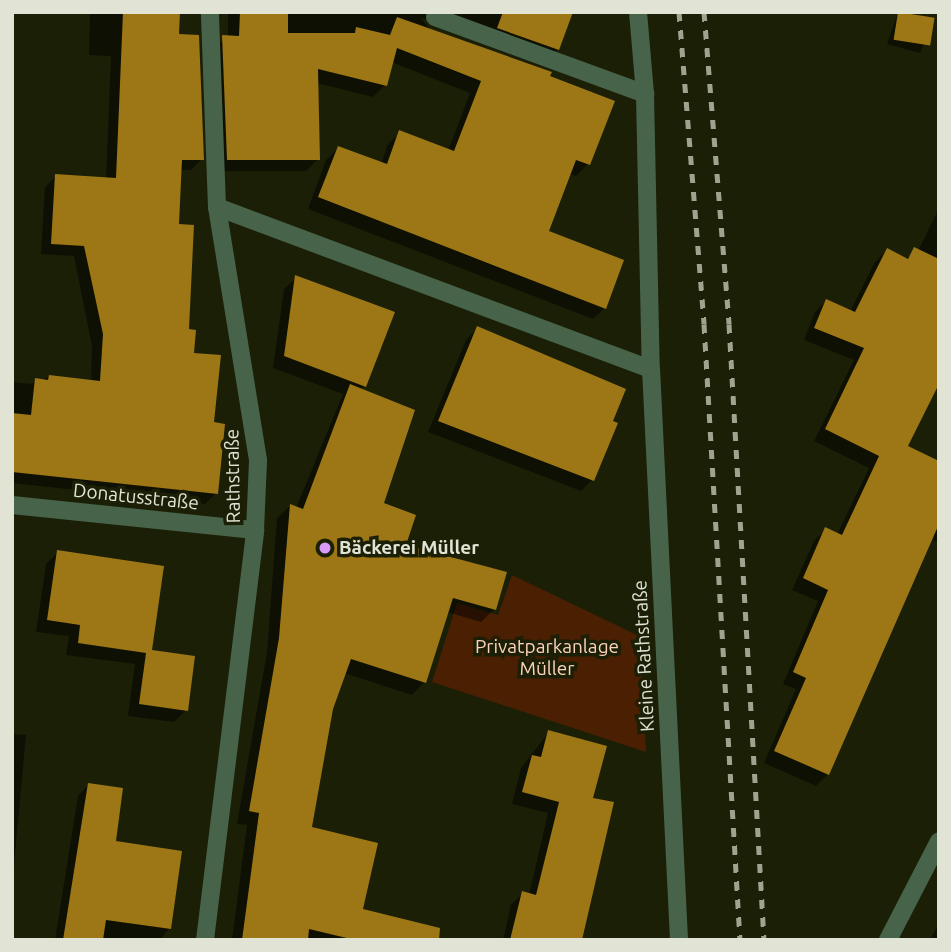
<!DOCTYPE html>
<meta charset="utf-8">
<style>
body{margin:0}
#map{position:relative;width:951px;height:952px;overflow:hidden;background:#1b1f06;font-family:Ubuntu,sans-serif}
div>[style]{position:absolute}
.green>*{inset:0;background:#4a1f02}
.shadow>*{inset:0;background:#0007}
.building>*{inset:0;background:#9d7615;transform-origin:0 0}
.service>*{height:18px;margin:-9px;padding:0 9px;transform-origin:9px;border-radius:9px;background:#47644b}
.minor>*{height:18px;margin:-9px;padding:0 9px;transform-origin:9px;border-radius:9px;background:#47644b}
.tertiary>*{height:18px;margin:-9px;padding:0 9px;transform-origin:9px;border-radius:9px;background:#47644b}
.rail>*{height:5px;margin-top:-2.5px;transform-origin:0;background:repeating-linear-gradient(90deg,#9fa390 0 9px,transparent 0 18px)}
.dots>*{width:19px;height:19px;translate:-50% -50%;box-sizing:border-box;border:4px solid #1b1f06;border-radius:50%}
span{translate:-50% -50%;white-space:nowrap;text-align:center;line-height:1.15;-webkit-text-stroke:7px #1b1f06;paint-order:stroke}
.street-label{font-size:19px;color:#e1e4d5}
.poi-label{font-size:19px;color:#e1e4d5;font-weight:700}
.left{translate:0 -50%;text-align:left}
.park-label{font-size:19px;color:#fdd3bb}
.frame{position:absolute;inset:0;border:14px solid #e1e4d5;pointer-events:none}
</style>
<div id="map">
<div class="green">
<i style="clip-path:polygon(512px 575px,641px 637px,646px 752px,432px 682px,457px 603px,498px 615px)"></i>
</div>
<div class="shadow">
<i style="clip-path:polygon(12px 12px,178px 12px,178px 36px,202px 159px,191px 170px,180px 170px,177px 226px,187px 331px,212px 424px,216px 493px,205px 504px,12px 483px,12px 382px,31px 384px,49px 377px,91px 382px,92px 346px,74px 256px,41px 254px,45px 187px,56px 176px,106px 179px,111px 56px,89px 55px,90px 13px)"></i>
<i style="clip-path:polygon(228px 12px,571px 12px,558px 49px,546px 61px,421px 18px,430px 29px,612px 102px,588px 164px,576px 176px,569px 174px,547px 232px,605px 308px,593px 319px,308px 209px,326px 160px,338px 148px,381px 164px,388px 144px,400px 133px,448px 151px,470px 93px,391px 62px,385px 85px,373px 97px,317px 83px,318px 159px,306px 171px,215px 171px,211px 49px,228px 37px)"></i>
<i style="clip-path:polygon(898px 12px,933px 19px,920px 53px,887px 44px)"></i>
<i style="clip-path:polygon(939px 208px,939px 379px,905px 447px,939px 463px,939px 543px,930px 539px,828px 774px,816px 786px,764px 763px,796px 689px,783px 684px,818px 601px,792px 590px,814px 541px,825px 530px,837px 535px,869px 468px,814px 441px,854px 360px,804px 340px,815px 312px,826px 301px,850px 312px,875px 262px,887px 250px,905px 259px,918px 251px)"></i>
<i style="clip-path:polygon(296px 278px,364px 386px,360px 390px,381px 504px,403px 546px,494px 609px,481px 622px,447px 612px,424px 682px,412px 695px,344px 673px,332px 709px,310px 828px,381px 940px,232px 940px,247px 825px,237px 824px,267px 652px,277px 518px,290px 506px,296px 508px,343px 394px,273px 368px,284px 289px)"></i>
<i style="clip-path:polygon(478px 328px,592px 480px,581px 491px,428px 432px,466px 340px)"></i>
<i style="clip-path:polygon(58px 552px,150px 652px,186px 710px,174px 722px,128px 716px,135px 664px,66px 655px,69px 636px,36px 632px,46px 564px)"></i>
<i style="clip-path:polygon(549px 732px,591px 799px,580px 940px,503px 940px,511px 905px,523px 893px,529px 895px,548px 813px,512px 804px,521px 768px)"></i>
<i style="clip-path:polygon(12px 734px,26px 735px,12px 887px)"></i>
<i style="clip-path:polygon(89px 784px,114px 843px,169px 929px,160px 940px,55px 940px,78px 796px)"></i>
<i style="clip-path:polygon(939px 923px,939px 940px,930px 940px)"></i>
</div>
<div class="building">
<i style="clip-path:polygon(123px 12px,180px 12px,179px 34px,199px 35px,204px 160px,182px 160px,179px 224px,194px 225px,189px 329px,196px 330px,194px 353px,221px 355px,214px 422px,225px 424px,218px 494px,12px 472px,12px 413px,31px 415px,35px 378px,48px 380px,49px 375px,100px 381px,103px 334px,84px 246px,51px 244px,55px 174px,116px 178px)"></i>
<i style="clip-path:polygon(240px 12px,288px 12px,288px 33px,355px 33px,356px 27px,390px 35px,397px 17px,552px 72px,550px 76px,615px 101px,590px 165px,576px 160px,549px 231px,624px 260px,606px 309px,318px 197px,338px 146px,387px 164px,399px 130px,454px 151px,481px 81px,397px 48px,387px 86px,318px 69px,320px 160px,227px 160px,222px 35px,239px 36px)"></i>
<i style="clip-path:polygon(503px 12px,573px 12px,559px 50px,497px 28px)"></i>
<i style="left:898px;top:12px;width:37px;height:28px;rotate:9deg"></i>
<i style="clip-path:polygon(914px 247px,939px 259px,939px 384px,908px 446px,939px 461px,939px 524px,829px 775px,774px 751px,806px 678px,793px 672px,828px 590px,803px 578px,825px 527px,842px 535px,879px 456px,825px 429px,864px 348px,814px 328px,826px 299px,855px 312px,887px 248px,908px 259px)"></i>
<i style="clip-path:polygon(295px 275px,395px 312px,366px 387px,284px 356px)"></i>
<i style="clip-path:polygon(477px 326px,626px 389px,613px 421px,618px 423px,594px 481px,438px 421px)"></i>
<i style="clip-path:polygon(350px 384px,415px 410px,384px 503px,416px 515px,406px 545px,507px 572px,496px 610px,453px 598px,426px 683px,351px 659px,333px 709px,312px 827px,378px 843px,363px 909px,440px 928px,439px 940px,355px 940px,309px 929px,308px 940px,242px 940px,259px 813px,249px 811px,279px 638px,290px 504px,303px 509px)"></i>
<i style="clip-path:polygon(57px 550px,164px 566px,152px 650px,195px 656px,188px 711px,139px 704px,146px 653px,78px 643px,80px 625px,47px 620px)"></i>
<i style="clip-path:polygon(548px 730px,607px 746px,593px 798px,614px 802px,582px 940px,510px 940px,522px 891px,536px 895px,559px 802px,522px 792px,532px 755px,541px 757px)"></i>
<i style="clip-path:polygon(88px 783px,123px 788px,116px 841px,182px 851px,171px 929px,106px 920px,103px 940px,63px 940px)"></i>
</div>
<div class="service">
<i style="left:638px;top:12px;width:82px;rotate:85.1deg"></i>
<i style="left:645px;top:94px;width:275px;rotate:88.8deg"></i>
<i style="left:435px;top:17px;width:224px;rotate:20.1deg"></i>
</div>
<div class="minor">
<i style="left:217px;top:207px;width:463px;rotate:20.5deg"></i>
<i style="left:651px;top:369px;width:572px;rotate:87.19deg"></i>
<i style="left:12px;top:505px;width:244px;rotate:5.9deg"></i>
<i style="left:205px;top:940px;width:413px;rotate:-83deg"></i>
<i style="left:255px;top:530px;width:70px;rotate:-87.5deg"></i>
<i style="left:258px;top:460px;width:256px;rotate:-99.2deg"></i>
<i style="left:217px;top:207px;width:195px;rotate:-92.1deg"></i>
</div>
<div class="tertiary">
<i style="left:888px;top:940px;width:111px;rotate:-62.7deg"></i>
</div>
<div class="rail">
<i style="left:679px;top:12px;width:313px;rotate:85.4deg"></i>
<i style="left:704px;top:324px;width:617px;rotate:86.66deg"></i>
<i style="left:704px;top:12px;width:313px;rotate:85.4deg"></i>
<i style="left:729px;top:324px;width:617px;rotate:86.75deg"></i>
</div>
<div class="dots">
<i style="left:325px;top:548px;background:#d89bf8"></i>
</div>
<div class="street-label">
<span style="left:233px;top:476px;rotate:-91deg">Rathstraße</span>
<span style="left:136px;top:497px;rotate:6deg">Donatusstraße</span>
<span style="left:644px;top:656px;rotate:-93deg">Kleine Rathstraße</span>
</div>
<div class="poi-label">
<span class="left" style="left:339px;top:548px">Bäckerei Müller</span>
</div>
<div class="park-label">
<span style="left:547px;top:658px">Privatparkanlage<br>Müller</span>
</div>
<div class="frame"></div>
</div>
